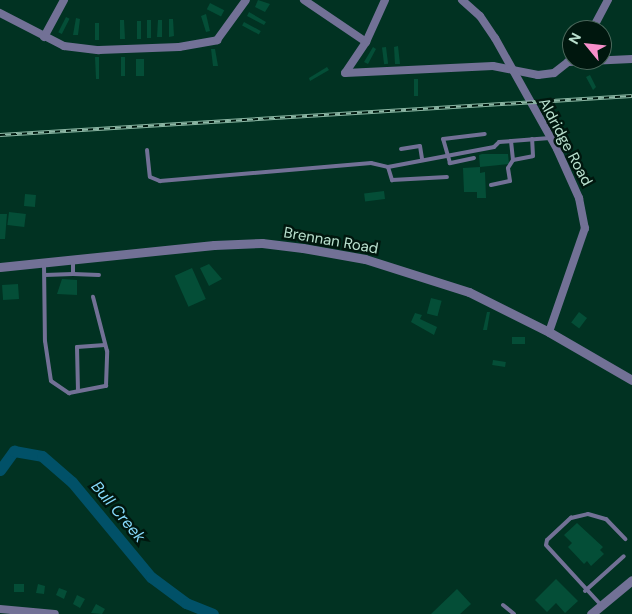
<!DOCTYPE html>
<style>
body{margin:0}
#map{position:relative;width:632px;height:614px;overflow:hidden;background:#013222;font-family:"DM Sans",sans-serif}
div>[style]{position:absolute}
.river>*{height:11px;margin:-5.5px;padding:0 5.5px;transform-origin:5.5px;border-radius:5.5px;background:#015168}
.building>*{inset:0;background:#044e37;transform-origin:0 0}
.service>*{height:4px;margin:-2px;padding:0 2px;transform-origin:2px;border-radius:2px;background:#727196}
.minor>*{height:8px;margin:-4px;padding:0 4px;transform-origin:4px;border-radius:4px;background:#727196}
.tertiary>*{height:9px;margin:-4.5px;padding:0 4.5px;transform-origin:4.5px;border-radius:4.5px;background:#727196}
.rail>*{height:4px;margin-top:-2px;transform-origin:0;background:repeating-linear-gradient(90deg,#00170e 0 5.5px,#8bb5a3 0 11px);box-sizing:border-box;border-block:1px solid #8bb5a3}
span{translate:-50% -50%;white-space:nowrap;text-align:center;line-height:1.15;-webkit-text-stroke:5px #00170e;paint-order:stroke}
.street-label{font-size:15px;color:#bae1cf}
.water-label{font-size:16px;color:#87dbfd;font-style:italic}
.north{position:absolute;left:562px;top:20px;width:50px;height:50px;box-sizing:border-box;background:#00170e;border:1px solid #4a685b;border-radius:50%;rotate:298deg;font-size:14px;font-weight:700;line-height:20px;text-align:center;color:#bae1cf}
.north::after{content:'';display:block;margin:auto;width:18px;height:22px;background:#f890cb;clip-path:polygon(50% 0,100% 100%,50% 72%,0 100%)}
</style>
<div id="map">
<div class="river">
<i style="left:0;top:470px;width:24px;rotate:-54deg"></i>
<i style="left:14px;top:451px;width:28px;rotate:10deg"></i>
<i style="left:42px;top:456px;width:40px;rotate:41deg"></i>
<i style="left:72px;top:482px;width:124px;rotate:50.3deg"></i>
<i style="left:151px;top:577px;width:44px;rotate:36.6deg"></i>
<i style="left:186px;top:603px;width:29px;rotate:22deg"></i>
</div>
<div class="building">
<i style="clip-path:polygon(258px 0,270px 4px,265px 12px,255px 7px)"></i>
<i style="left:210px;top:3px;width:16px;height:7px;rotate:27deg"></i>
<i style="clip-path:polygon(249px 12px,266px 22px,264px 25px,247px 16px)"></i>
<i style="clip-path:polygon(206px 14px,210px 31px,206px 32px,201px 16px)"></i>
<i style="left:66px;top:17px;width:4px;height:17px;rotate:27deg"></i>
<i style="clip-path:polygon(76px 18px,80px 19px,78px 35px,73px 35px)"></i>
<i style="clip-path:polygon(169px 19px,173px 19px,174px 36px,169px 37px)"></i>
<i style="clip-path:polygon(120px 20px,124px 20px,125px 39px,120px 39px)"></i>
<i style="left:147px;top:20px;width:4px;height:18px"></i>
<i style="clip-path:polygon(158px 20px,162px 20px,162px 37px,157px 37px)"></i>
<i style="left:137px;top:21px;width:4px;height:18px"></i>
<i style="left:244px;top:22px;width:19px;height:4px;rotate:28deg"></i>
<i style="left:95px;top:23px;width:4px;height:17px"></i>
<i style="clip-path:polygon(398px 46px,400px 64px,395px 64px,394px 47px)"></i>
<i style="clip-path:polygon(373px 47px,376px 49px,368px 64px,364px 62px)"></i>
<i style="left:386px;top:47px;width:17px;height:4px;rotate:83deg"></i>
<i style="clip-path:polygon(211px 49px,215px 49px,218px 66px,213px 66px)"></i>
<i style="clip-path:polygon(95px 57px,99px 57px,99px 79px,96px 79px)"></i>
<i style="left:121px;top:57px;width:4px;height:19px"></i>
<i style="left:136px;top:59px;width:8px;height:17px"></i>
<i style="clip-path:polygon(327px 67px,329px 70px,310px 81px,309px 78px)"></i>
<i style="clip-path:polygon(590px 75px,596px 87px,593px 90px,586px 77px)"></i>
<i style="left:414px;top:79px;width:4px;height:17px"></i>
<i style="clip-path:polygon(482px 154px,508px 154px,509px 164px,480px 167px,479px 155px)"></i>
<i style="clip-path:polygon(480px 167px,480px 173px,485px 172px,486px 198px,477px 198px,477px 192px,464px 192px,463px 168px)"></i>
<i style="left:384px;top:191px;width:8px;height:20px;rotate:83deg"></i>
<i style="left:25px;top:194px;width:11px;height:12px;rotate:5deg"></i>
<i style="left:9px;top:212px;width:17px;height:13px;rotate:7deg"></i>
<i style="clip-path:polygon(0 214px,7px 214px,5px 239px,0 239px)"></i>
<i style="clip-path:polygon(209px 264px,222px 279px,209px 286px,200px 268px)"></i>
<i style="left:192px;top:268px;width:34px;height:19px;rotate:66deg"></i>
<i style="clip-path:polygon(62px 279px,77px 280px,77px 295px,57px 294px)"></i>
<i style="left:18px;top:284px;width:15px;height:16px;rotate:86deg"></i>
<i style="left:431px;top:298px;width:11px;height:16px;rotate:15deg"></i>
<i style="clip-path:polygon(487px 312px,490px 312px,487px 330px,483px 330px)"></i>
<i style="left:579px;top:312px;width:10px;height:13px;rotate:37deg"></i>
<i style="clip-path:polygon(415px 313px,422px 315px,420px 319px,437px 327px,434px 335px,411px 322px)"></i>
<i style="left:525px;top:337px;width:7px;height:13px;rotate:90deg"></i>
<i style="left:493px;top:360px;width:13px;height:5px;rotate:9deg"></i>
<i style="clip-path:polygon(577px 523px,603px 547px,600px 550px,604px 554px,591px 566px,587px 561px,584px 564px,568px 547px,572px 543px,564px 535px)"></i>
<i style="clip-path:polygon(556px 579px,578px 601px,565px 613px,556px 603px,547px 612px,535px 600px)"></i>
<i style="left:14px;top:584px;width:10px;height:8px"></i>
<i style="clip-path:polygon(38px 584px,45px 586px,44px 594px,36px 593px)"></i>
<i style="clip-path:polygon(59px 588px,67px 591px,64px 599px,56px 595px)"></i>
<i style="clip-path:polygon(457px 589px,471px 604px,460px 614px,431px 614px)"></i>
<i style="clip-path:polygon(77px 595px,85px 599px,80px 608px,73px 604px)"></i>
<i style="clip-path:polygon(96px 604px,105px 609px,102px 614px,91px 613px)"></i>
</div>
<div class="service">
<i style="left:511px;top:141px;width:19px;rotate:84deg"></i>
<i style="left:513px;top:160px;width:20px;rotate:-11deg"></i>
<i style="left:533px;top:156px;width:17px;rotate:-93deg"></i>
<i style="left:401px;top:149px;width:19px;rotate:-9deg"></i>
<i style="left:420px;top:146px;width:13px;rotate:81deg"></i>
<i style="left:147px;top:150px;width:27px;rotate:84deg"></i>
<i style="left:150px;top:177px;width:11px;rotate:22deg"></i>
<i style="left:160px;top:181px;width:212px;rotate:-4.9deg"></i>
<i style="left:371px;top:163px;width:17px;rotate:13deg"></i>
<i style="left:388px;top:167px;width:108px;rotate:-10.7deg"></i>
<i style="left:494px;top:147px;width:7px;rotate:-45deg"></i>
<i style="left:499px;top:142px;width:51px;rotate:-4.5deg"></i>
<i style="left:474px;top:158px;width:25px;rotate:168deg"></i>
<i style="left:450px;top:163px;width:25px;rotate:-106deg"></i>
<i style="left:443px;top:139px;width:42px;rotate:-6.8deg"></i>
<i style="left:388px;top:167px;width:14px;rotate:73deg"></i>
<i style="left:392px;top:180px;width:55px;rotate:-3.1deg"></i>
<i style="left:491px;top:185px;width:19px;rotate:-12deg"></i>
<i style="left:510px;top:181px;width:13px;rotate:-99deg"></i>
<i style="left:508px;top:168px;width:9px;rotate:-58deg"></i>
<i style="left:73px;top:259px;width:15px;rotate:90deg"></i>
<i style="left:73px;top:274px;width:26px;rotate:2deg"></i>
<i style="left:44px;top:264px;width:77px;rotate:89.3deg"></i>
<i style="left:45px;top:341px;width:40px;rotate:81.5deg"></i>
<i style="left:51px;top:381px;width:22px;rotate:34deg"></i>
<i style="left:69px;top:393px;width:38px;rotate:-11deg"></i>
<i style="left:106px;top:386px;width:35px;rotate:-88deg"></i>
<i style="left:107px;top:351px;width:56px;rotate:-104.5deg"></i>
<i style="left:45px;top:275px;width:28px;rotate:-2deg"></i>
<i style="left:78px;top:391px;width:44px;rotate:-91.3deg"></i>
<i style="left:77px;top:347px;width:28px;rotate:-4deg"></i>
<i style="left:585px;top:591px;width:52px;rotate:-41.9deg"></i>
<i style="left:503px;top:605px;width:14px;rotate:39deg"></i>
<i style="left:601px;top:605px;width:81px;rotate:-132.5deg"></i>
<i style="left:546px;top:545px;width:5px;rotate:-79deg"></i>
<i style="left:547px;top:540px;width:33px;rotate:-43deg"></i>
<i style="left:571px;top:518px;width:17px;rotate:-13deg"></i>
<i style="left:588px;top:514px;width:19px;rotate:16deg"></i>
<i style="left:606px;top:519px;width:28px;rotate:46deg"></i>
</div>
<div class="minor">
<i style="left:304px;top:0;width:75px;rotate:34.1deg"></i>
<i style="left:385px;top:0;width:46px;rotate:114.3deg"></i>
<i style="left:366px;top:42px;width:37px;rotate:124deg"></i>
<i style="left:345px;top:73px;width:148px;rotate:-2.7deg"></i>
<i style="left:493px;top:66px;width:46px;rotate:11.3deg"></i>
<i style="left:538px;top:75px;width:16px;rotate:-7deg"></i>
<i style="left:554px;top:73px;width:18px;rotate:-38deg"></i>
<i style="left:568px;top:62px;width:64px;rotate:-2.7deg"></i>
<i style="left:462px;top:0;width:24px;rotate:42deg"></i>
<i style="left:480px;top:16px;width:27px;rotate:56deg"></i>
<i style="left:495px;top:38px;width:127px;rotate:60.8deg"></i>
<i style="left:557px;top:149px;width:54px;rotate:65.8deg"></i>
<i style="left:579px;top:198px;width:31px;rotate:79deg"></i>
<i style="left:585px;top:228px;width:110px;rotate:109.1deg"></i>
<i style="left:0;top:13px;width:72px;rotate:27.3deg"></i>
<i style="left:64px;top:46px;width:35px;rotate:7deg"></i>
<i style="left:99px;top:50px;width:80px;rotate:-2.1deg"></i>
<i style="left:179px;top:47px;width:39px;rotate:-10deg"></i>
<i style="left:217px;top:40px;width:49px;rotate:-54.1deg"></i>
<i style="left:592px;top:30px;width:34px;rotate:-62deg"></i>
<i style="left:44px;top:37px;width:42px;rotate:-61.6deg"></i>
<i style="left:0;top:609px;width:55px;rotate:5.2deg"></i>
</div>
<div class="tertiary">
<i style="left:0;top:267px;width:215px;rotate:-5.9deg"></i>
<i style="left:214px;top:245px;width:48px;rotate:-2.4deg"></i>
<i style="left:262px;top:243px;width:41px;rotate:7deg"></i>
<i style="left:303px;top:248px;width:63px;rotate:10.1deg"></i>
<i style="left:365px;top:259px;width:109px;rotate:17.6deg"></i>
<i style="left:469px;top:292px;width:89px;rotate:26.6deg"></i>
<i style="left:549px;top:332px;width:96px;rotate:30deg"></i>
<i style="left:591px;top:614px;width:53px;rotate:-39.7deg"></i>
</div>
<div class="rail">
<i style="left:0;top:135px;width:633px;rotate:-3.53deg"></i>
</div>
<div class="street-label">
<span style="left:565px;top:142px;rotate:62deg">Aldridge Road</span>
<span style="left:331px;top:241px;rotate:10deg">Brennan Road</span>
</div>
<div class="water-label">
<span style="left:118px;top:512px;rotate:50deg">Bull Creek</span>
</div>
<div class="north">N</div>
</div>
